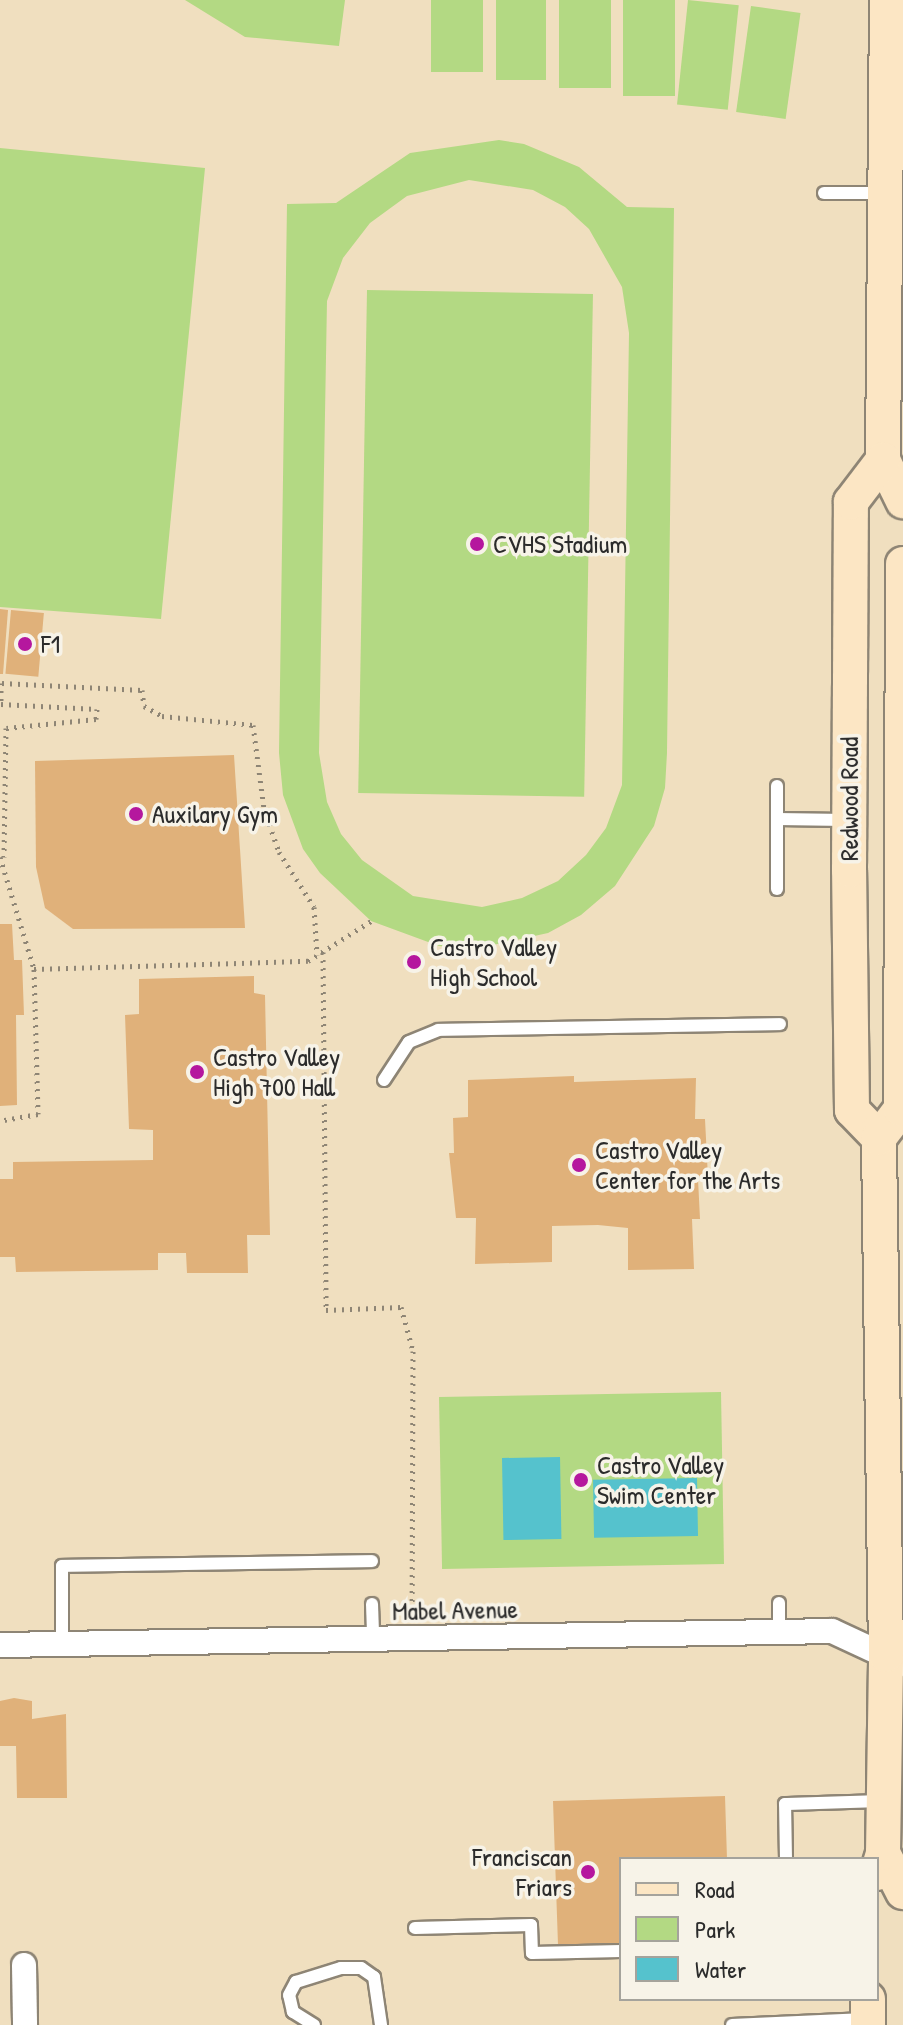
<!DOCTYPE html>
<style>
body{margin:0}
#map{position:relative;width:903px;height:2025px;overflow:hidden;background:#f0dfbf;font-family:"Patrick Hand",sans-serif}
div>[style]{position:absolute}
.green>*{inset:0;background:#b3d983;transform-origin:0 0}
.water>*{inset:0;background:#55c2cd;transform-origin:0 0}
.building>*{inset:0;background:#e0b17a;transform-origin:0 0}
.path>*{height:5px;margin-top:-2.5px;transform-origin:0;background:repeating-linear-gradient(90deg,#8e8575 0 2px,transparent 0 8px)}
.roads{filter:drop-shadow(2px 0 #8e8575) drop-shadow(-2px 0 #8e8575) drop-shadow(0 2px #8e8575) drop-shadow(0 -2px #8e8575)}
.lane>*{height:12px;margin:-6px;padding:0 6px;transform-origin:6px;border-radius:6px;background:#fff}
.street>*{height:24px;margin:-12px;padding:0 12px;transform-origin:12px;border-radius:12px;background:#fff}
.secondary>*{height:34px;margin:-17px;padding:0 17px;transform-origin:17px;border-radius:17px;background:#fce6c4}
.dots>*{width:22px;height:22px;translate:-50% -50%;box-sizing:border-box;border:4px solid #f7f3e8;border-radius:50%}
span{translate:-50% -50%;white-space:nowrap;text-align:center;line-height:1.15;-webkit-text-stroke:7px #f7f3e8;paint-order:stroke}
.poi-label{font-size:26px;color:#2b2b2b}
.left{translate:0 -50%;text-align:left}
.right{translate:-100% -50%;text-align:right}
.street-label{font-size:26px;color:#2b2b2b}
.legend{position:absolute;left:619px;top:1857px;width:260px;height:144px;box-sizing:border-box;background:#f7f3e8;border:2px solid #a5a39c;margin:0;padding:10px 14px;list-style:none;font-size:24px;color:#2b2b2b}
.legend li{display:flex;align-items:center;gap:16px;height:40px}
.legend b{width:40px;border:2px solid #a5a39c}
</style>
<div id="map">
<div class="green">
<i style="clip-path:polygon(185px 0,345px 0,339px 46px,245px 37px)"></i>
<i style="left:431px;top:0;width:52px;height:72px"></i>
<i style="left:496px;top:0;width:50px;height:80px"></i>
<i style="left:559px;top:0;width:52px;height:88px"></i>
<i style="left:623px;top:0;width:52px;height:96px"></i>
<i style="left:688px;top:0;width:51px;height:105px;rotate:6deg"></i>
<i style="left:751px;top:6px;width:50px;height:107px;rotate:8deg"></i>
<i style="clip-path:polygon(evenodd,499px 140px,524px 144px,579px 167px,627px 207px,674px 208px,667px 753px,665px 788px,654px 826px,615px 886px,581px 915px,548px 933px,475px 949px,439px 946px,371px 921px,320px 873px,303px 849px,283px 795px,279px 753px,287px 204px,336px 203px,410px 153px,499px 140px,469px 180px,533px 190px,565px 207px,589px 229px,622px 287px,629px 333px,622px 785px,606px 828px,586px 855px,558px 881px,522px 898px,482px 907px,413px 896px,362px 860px,341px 834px,327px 802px,319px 753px,327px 301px,343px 258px,370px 223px,407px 196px,469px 180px)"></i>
<i style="clip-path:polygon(0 148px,205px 168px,161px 619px,0 607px)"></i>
<i style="left:367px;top:290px;width:226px;height:503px;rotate:1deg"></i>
<i style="left:721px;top:1392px;width:172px;height:282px;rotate:89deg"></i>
</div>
<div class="water">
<i style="left:560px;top:1457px;width:82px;height:58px;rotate:89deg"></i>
<i style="left:697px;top:1478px;width:58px;height:104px;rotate:89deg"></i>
</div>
<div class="building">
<i style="clip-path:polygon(0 609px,8px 610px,3px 674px,0 674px)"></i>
<i style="left:11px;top:610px;width:33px;height:64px;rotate:5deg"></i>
<i style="clip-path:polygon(234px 755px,245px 928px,73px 929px,45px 908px,36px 867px,35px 761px)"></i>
<i style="clip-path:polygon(0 924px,12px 924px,14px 960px,22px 960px,24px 1015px,16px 1015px,17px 1105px,0 1106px)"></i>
<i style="clip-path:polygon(254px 976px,254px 993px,265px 995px,270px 1235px,247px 1235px,248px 1273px,187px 1273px,186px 1253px,158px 1253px,158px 1270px,16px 1272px,15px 1257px,0 1257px,0 1179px,13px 1179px,13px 1162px,153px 1160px,153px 1130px,129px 1129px,125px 1015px,139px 1014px,139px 979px)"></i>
<i style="clip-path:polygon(574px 1076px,574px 1082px,696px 1078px,695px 1119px,705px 1119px,708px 1178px,698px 1179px,700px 1219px,692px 1219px,694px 1269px,628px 1270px,628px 1228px,598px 1225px,552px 1226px,552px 1262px,475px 1264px,476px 1218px,456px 1218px,449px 1153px,454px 1153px,453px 1118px,468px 1117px,468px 1080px)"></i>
<i style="clip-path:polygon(14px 1698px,32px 1701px,32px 1719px,66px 1714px,67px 1798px,17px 1798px,16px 1746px,0 1746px,0 1701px)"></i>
<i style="clip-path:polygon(725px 1796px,727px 1859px,621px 1859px,621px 1943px,558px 1945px,553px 1801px)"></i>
</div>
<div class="path">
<i style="left:1px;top:683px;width:21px;rotate:90deg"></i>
<i style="left:1px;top:704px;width:96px;rotate:3deg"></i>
<i style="left:97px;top:709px;width:10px;rotate:96deg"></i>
<i style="left:96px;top:719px;width:90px;rotate:174.3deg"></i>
<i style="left:6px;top:728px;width:129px;rotate:90.9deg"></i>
<i style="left:2px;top:683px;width:140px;rotate:2.9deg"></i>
<i style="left:142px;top:690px;width:16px;rotate:83deg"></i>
<i style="left:144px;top:706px;width:21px;rotate:29deg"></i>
<i style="left:162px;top:716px;width:91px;rotate:5.6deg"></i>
<i style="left:253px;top:725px;width:85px;rotate:82.5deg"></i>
<i style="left:264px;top:809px;width:46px;rotate:70.8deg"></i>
<i style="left:279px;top:852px;width:65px;rotate:57.5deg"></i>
<i style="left:314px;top:907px;width:48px;rotate:86.4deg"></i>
<i style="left:0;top:857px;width:117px;rotate:73.1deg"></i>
<i style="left:34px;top:969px;width:145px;rotate:88.4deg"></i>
<i style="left:38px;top:1114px;width:39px;rotate:170deg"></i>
<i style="left:323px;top:952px;width:358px;rotate:89.5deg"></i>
<i style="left:326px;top:1310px;width:75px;rotate:-2.3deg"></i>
<i style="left:401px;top:1307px;width:46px;rotate:74.7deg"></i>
<i style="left:413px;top:1351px;width:260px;rotate:90.2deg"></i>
<i style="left:34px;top:969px;width:274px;rotate:-1.7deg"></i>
<i style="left:308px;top:961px;width:75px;rotate:-32.4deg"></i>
</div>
<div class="roads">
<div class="lane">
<i style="left:824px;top:193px;width:57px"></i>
<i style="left:777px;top:786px;width:103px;rotate:90deg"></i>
<i style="left:777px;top:819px;width:69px;rotate:0.8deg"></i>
<i style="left:384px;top:1080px;width:45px;rotate:-56.7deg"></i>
<i style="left:409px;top:1042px;width:31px;rotate:-22deg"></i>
<i style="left:438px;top:1030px;width:342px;rotate:-1deg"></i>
<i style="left:779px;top:1603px;width:29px;rotate:90deg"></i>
<i style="left:372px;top:1604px;width:36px;rotate:88deg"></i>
<i style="left:62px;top:1643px;width:77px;rotate:-90deg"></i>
<i style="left:62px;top:1566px;width:310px;rotate:-0.9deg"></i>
<i style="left:786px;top:1859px;width:55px;rotate:-91deg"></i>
<i style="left:785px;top:1804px;width:98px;rotate:-1.8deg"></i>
<i style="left:415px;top:1928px;width:116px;rotate:-1.5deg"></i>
<i style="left:531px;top:1925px;width:28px;rotate:88deg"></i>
<i style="left:532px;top:1953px;width:89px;rotate:-1.3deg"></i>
<i style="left:314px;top:2025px;width:25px;rotate:-148deg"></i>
<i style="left:293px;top:2012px;width:17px;rotate:-103deg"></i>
<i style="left:289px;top:1995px;width:15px;rotate:-62deg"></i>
<i style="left:296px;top:1982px;width:47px;rotate:-17.3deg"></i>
<i style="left:341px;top:1968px;width:20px"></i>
<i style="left:361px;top:1968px;width:16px;rotate:35deg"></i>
<i style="left:374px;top:1977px;width:49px;rotate:81.7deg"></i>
<i style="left:732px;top:2025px;width:133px;rotate:-2.6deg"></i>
</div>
<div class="street">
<i style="left:0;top:1645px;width:832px;rotate:-0.96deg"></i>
<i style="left:832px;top:1631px;width:78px;rotate:24.9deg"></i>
<i style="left:24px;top:1965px;width:60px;rotate:89deg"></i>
</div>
<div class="secondary">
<i style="left:887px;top:0;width:460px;rotate:90.5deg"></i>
<i style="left:883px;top:460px;width:46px;rotate:64deg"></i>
<i style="left:879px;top:1138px;width:39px;rotate:-134deg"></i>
<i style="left:852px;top:1110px;width:240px;rotate:-90.7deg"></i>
<i style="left:849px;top:870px;width:368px;rotate:-89.7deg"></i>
<i style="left:851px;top:502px;width:53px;rotate:-52.7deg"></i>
<i style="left:883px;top:1853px;width:44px;rotate:62.9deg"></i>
<i style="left:877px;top:1873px;width:21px;rotate:-73deg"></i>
<i style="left:883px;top:1853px;width:198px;rotate:-89.1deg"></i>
<i style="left:886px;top:1655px;width:517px;rotate:-90.78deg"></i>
<i style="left:879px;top:1138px;width:36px;rotate:-53deg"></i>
<i style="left:901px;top:1109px;width:545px;rotate:-89.79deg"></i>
<i style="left:868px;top:2025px;width:26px;rotate:-90deg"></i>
</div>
</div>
<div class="dots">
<i style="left:477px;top:544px;background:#b5179e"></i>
<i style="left:25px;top:644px;background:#b5179e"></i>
<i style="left:136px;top:814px;background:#b5179e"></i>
<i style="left:414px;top:962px;background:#b5179e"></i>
<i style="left:197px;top:1072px;background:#b5179e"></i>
<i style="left:579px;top:1165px;background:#b5179e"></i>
<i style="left:581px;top:1480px;background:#b5179e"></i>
<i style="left:588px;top:1872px;background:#b5179e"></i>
</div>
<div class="poi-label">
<span class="left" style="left:493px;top:544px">CVHS Stadium</span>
<span class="left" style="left:41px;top:644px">F1</span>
<span class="left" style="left:152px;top:814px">Auxilary Gym</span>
<span class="left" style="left:430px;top:962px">Castro Valley<br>High School</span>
<span class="left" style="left:213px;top:1072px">Castro Valley<br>High 700 Hall</span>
<span class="left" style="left:595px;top:1165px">Castro Valley<br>Center for the Arts</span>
<span class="left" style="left:597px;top:1480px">Castro Valley<br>Swim Center</span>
<span class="right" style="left:572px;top:1872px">Franciscan<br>Friars</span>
</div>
<div class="street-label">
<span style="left:849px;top:799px;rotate:-90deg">Redwood Road</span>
<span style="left:455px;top:1610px;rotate:-1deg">Mabel Avenue</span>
</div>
<ul class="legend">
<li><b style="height:10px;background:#fce6c4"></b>Road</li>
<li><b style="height:22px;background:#b3d983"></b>Park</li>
<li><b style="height:22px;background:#55c2cd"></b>Water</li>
</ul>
</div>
